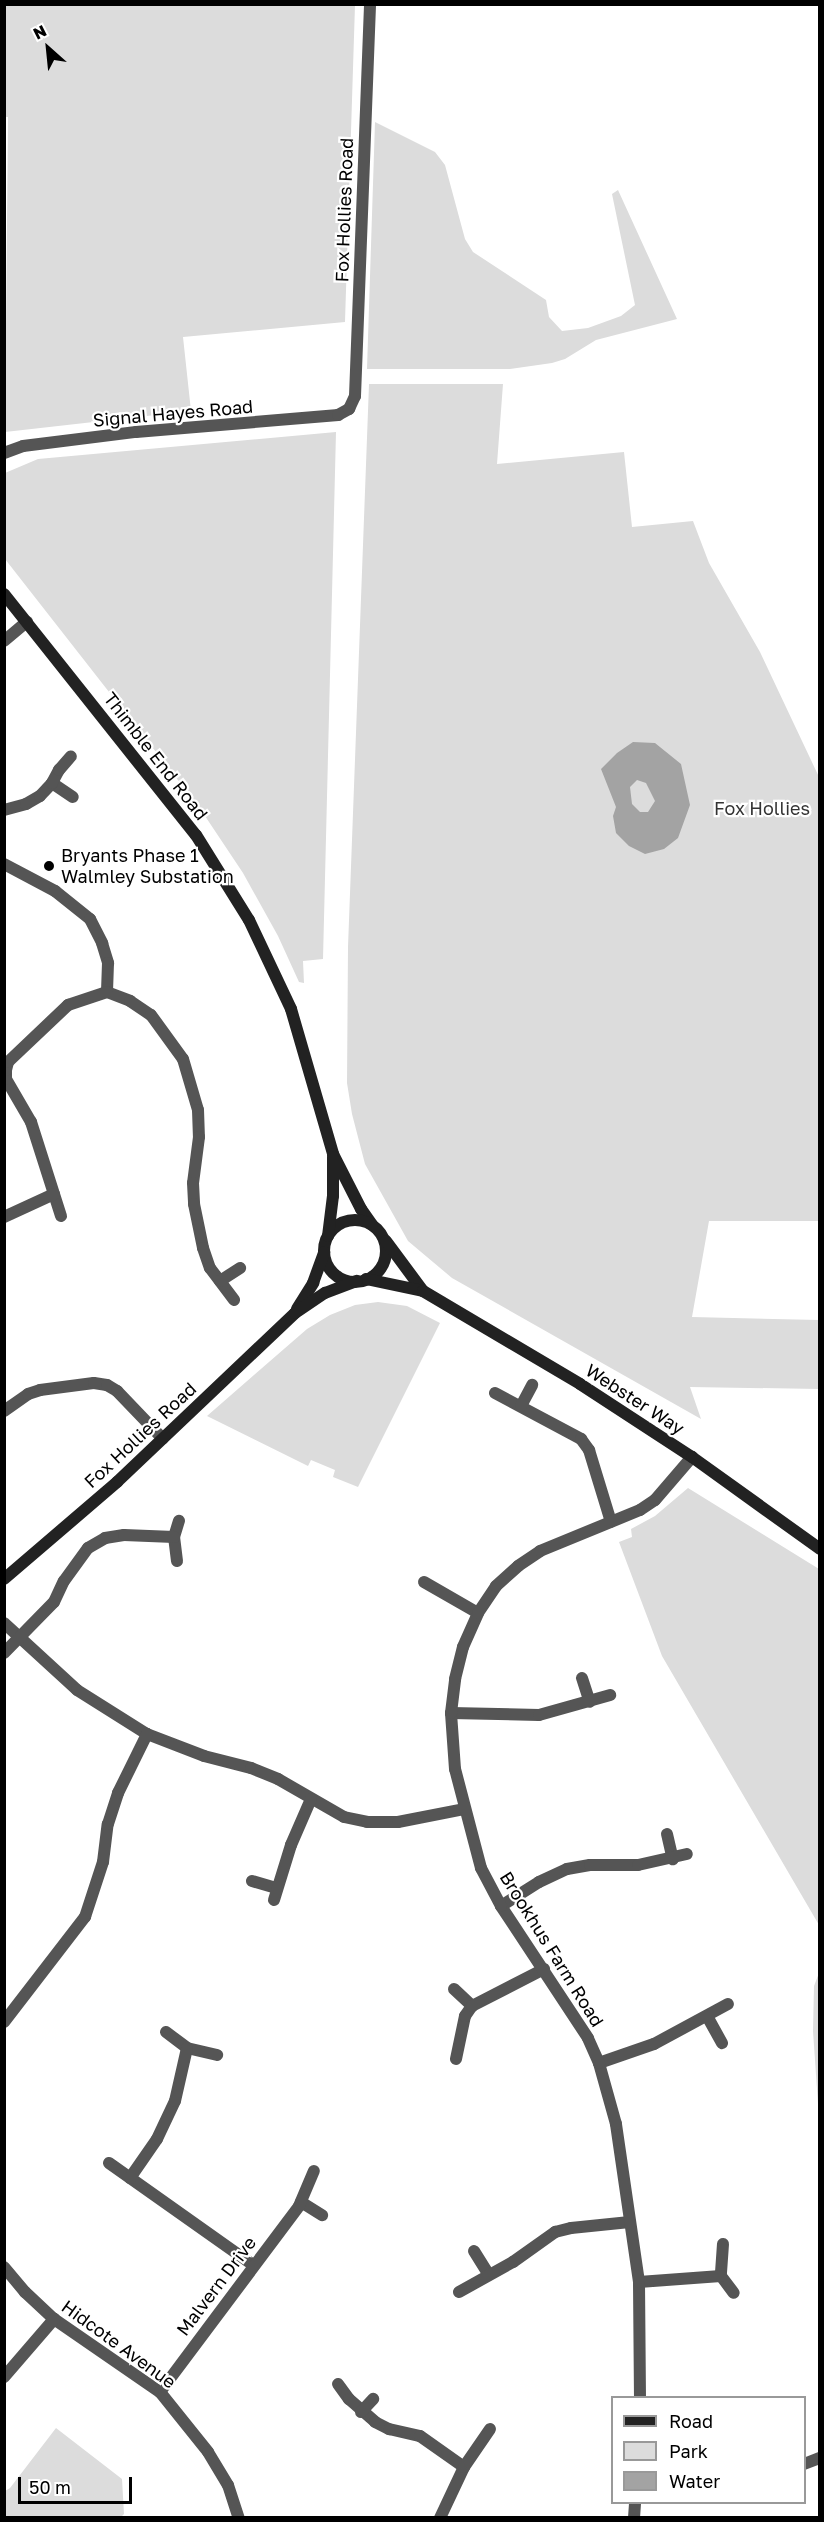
<!DOCTYPE html>
<style>
body{margin:0}
#map{position:relative;width:824px;height:2522px;overflow:hidden;background:#fff;font-family:"Golos Text",sans-serif}
div>[style]{position:absolute}
.green>*{inset:0;background:#dcdcdc}
.water>*{inset:0;background:#a3a3a3}
.street>*{height:12px;margin:-6px;padding:0 6px;transform-origin:6px;border-radius:6px;background:#555}
.secondary>*{height:12px;margin:-6px;padding:0 6px;transform-origin:6px;border-radius:6px;background:#222}
.secondary>.ring{margin:-6px;padding:0;box-sizing:content-box;background:none;border:12px solid #222;border-radius:50%}
.dots>*{width:16px;height:16px;translate:-50% -50%;box-sizing:border-box;border:3px solid #fff;border-radius:50%}
span{translate:-50% -50%;white-space:nowrap;text-align:center;line-height:1.15;-webkit-text-stroke:4.5px #fff;paint-order:stroke}
.street-label{font-size:18px;color:#000}
.park-label{font-size:18px;color:#333}
.poi-label{font-size:18px;color:#000}
.left{translate:0 -50%;text-align:left}
.frame{position:absolute;inset:0;border:6px solid #000;pointer-events:none}
.legend{position:absolute;left:611px;top:2396px;width:195px;height:108px;box-sizing:border-box;background:#fff;border:2px solid #999;margin:0;padding:8px 10px;list-style:none;font-size:18px;color:#000}
.legend li{display:flex;align-items:center;gap:12px;height:30px}
.legend b{width:30px;border:2px solid #999}
.north{position:absolute;left:18px;top:18px;width:60px;height:60px;-webkit-text-stroke:4px #fff;paint-order:stroke;rotate:333deg;font-size:16px;font-weight:700;line-height:24px;text-align:center;color:#000}
.north::after{content:'';display:block;margin:auto;width:21px;height:27px;background:#000;clip-path:polygon(50% 0,100% 100%,50% 72%,0 100%)}
.scale{position:absolute;left:18px;top:2477px;width:114px;height:27px;box-sizing:border-box;border:3px solid #000;border-top:0;padding-left:8px;font-size:18px;line-height:21px;white-space:nowrap;color:#000;-webkit-text-stroke:4px #fff;paint-order:stroke}
</style>
<div id="map">
<div class="green">
<i style="clip-path:polygon(5px 4px,355px 5px,345px 322px,183px 337px,191px 411px,5px 432px,8px 117px,4px 117px)"></i>
<i style="clip-path:polygon(375px 122px,435px 152px,445px 165px,465px 239px,473px 252px,546px 300px,549px 317px,562px 331px,588px 328px,621px 316px,635px 305px,612px 194px,618px 190px,677px 319px,596px 340px,565px 359px,552px 363px,510px 369px,367px 369px)"></i>
<i style="clip-path:polygon(369px 384px,503px 384px,497px 464px,624px 452px,632px 527px,693px 521px,709px 563px,760px 652px,819px 777px,819px 1221px,709px 1221px,692px 1317px,819px 1320px,819px 1389px,690px 1387px,701px 1419px,452px 1278px,408px 1241px,365px 1164px,352px 1114px,347px 1083px,348px 947px)"></i>
<i style="clip-path:polygon(336px 432px,323px 959px,303px 961px,304px 983px,299px 982px,278px 936px,243px 873px,199px 807px,5px 559px,5px 473px,38px 459px)"></i>
<i style="clip-path:polygon(378px 1302px,407px 1306px,440px 1323px,358px 1487px,333px 1477px,335px 1470px,311px 1460px,308px 1466px,207px 1416px,307px 1329px,330px 1315px,355px 1305px)"></i>
<i style="clip-path:polygon(688px 1488px,819px 1569px,819px 1925px,662px 1656px,619px 1542px,632px 1537px,631px 1529px,655px 1516px)"></i>
<i style="clip-path:polygon(819px 1973px,819px 2118px,813px 2031px,814px 1986px)"></i>
<i style="clip-path:polygon(56px 2428px,122px 2479px,124px 2514px,121px 2517px,5px 2517px,5px 2491px,10px 2488px)"></i>
</div>
<div class="water">
<i style="clip-path:polygon(evenodd,633px 742px,655px 743px,681px 764px,690px 805px,678px 838px,664px 849px,645px 854px,629px 846px,616px 833px,613px 816px,616px 807px,601px 769px,617px 753px,633px 742px,637px 780px,646px 783px,655px 801px,648px 812px,640px 812px,632px 804px,630px 787px,637px 780px)"></i>
</div>
<div class="street">
<i style="left:4px;top:453px;width:20px;rotate:-20deg"></i>
<i style="left:23px;top:446px;width:114px;rotate:-7.1deg"></i>
<i style="left:136px;top:432px;width:203px;rotate:-4.8deg"></i>
<i style="left:338px;top:415px;width:13px;rotate:-29deg"></i>
<i style="left:349px;top:409px;width:14px;rotate:-65deg"></i>
<i style="left:355px;top:396px;width:392px;rotate:-87.8deg"></i>
<i style="left:4px;top:641px;width:30px;rotate:-40deg"></i>
<i style="left:52px;top:783px;width:25px;rotate:34deg"></i>
<i style="left:4px;top:810px;width:23px;rotate:-15deg"></i>
<i style="left:26px;top:804px;width:16px;rotate:-30deg"></i>
<i style="left:40px;top:796px;width:18px;rotate:-47deg"></i>
<i style="left:52px;top:783px;width:15px;rotate:-62deg"></i>
<i style="left:59px;top:770px;width:18px;rotate:-49deg"></i>
<i style="left:4px;top:864px;width:58px;rotate:27.9deg"></i>
<i style="left:55px;top:891px;width:45px;rotate:38.7deg"></i>
<i style="left:90px;top:919px;width:27px;rotate:63deg"></i>
<i style="left:102px;top:943px;width:21px;rotate:73deg"></i>
<i style="left:108px;top:963px;width:29px;rotate:92deg"></i>
<i style="left:107px;top:992px;width:25px;rotate:21deg"></i>
<i style="left:130px;top:1001px;width:25px;rotate:34deg"></i>
<i style="left:151px;top:1015px;width:54px;rotate:54deg"></i>
<i style="left:183px;top:1059px;width:53px;rotate:73.6deg"></i>
<i style="left:198px;top:1110px;width:27px;rotate:88deg"></i>
<i style="left:199px;top:1137px;width:46px;rotate:97.4deg"></i>
<i style="left:193px;top:1183px;width:21px;rotate:87deg"></i>
<i style="left:194px;top:1204px;width:45px;rotate:78.4deg"></i>
<i style="left:203px;top:1248px;width:21px;rotate:71deg"></i>
<i style="left:210px;top:1268px;width:40px;rotate:53deg"></i>
<i style="left:61px;top:1216px;width:99px;rotate:-107.7deg"></i>
<i style="left:31px;top:1122px;width:50px;rotate:-120.2deg"></i>
<i style="left:6px;top:1079px;width:9px;rotate:-90deg"></i>
<i style="left:6px;top:1070px;width:8px;rotate:-76deg"></i>
<i style="left:8px;top:1062px;width:83px;rotate:-43.5deg"></i>
<i style="left:68px;top:1005px;width:41px;rotate:-18.4deg"></i>
<i style="left:4px;top:1217px;width:55px;rotate:-24.7deg"></i>
<i style="left:220px;top:1281px;width:24px;rotate:-33deg"></i>
<i style="left:495px;top:1393px;width:98px;rotate:28.1deg"></i>
<i style="left:581px;top:1439px;width:14px;rotate:54deg"></i>
<i style="left:589px;top:1450px;width:75px;rotate:73deg"></i>
<i style="left:521px;top:1406px;width:24px;rotate:-62deg"></i>
<i style="left:4px;top:1411px;width:29px;rotate:-35deg"></i>
<i style="left:28px;top:1394px;width:13px;rotate:-18deg"></i>
<i style="left:40px;top:1390px;width:54px;rotate:-7.4deg"></i>
<i style="left:94px;top:1383px;width:13px;rotate:9deg"></i>
<i style="left:107px;top:1385px;width:12px;rotate:31deg"></i>
<i style="left:117px;top:1391px;width:66px;rotate:46.2deg"></i>
<i style="left:177px;top:1561px;width:24px;rotate:-97deg"></i>
<i style="left:174px;top:1537px;width:17px;rotate:-73deg"></i>
<i style="left:424px;top:1582px;width:62px;rotate:29.9deg"></i>
<i style="left:4px;top:1623px;width:99px;rotate:42.5deg"></i>
<i style="left:77px;top:1690px;width:83px;rotate:32.2deg"></i>
<i style="left:147px;top:1734px;width:61px;rotate:21.1deg"></i>
<i style="left:204px;top:1756px;width:49px;rotate:14.3deg"></i>
<i style="left:251px;top:1768px;width:29px;rotate:22deg"></i>
<i style="left:278px;top:1779px;width:76px;rotate:29.9deg"></i>
<i style="left:344px;top:1817px;width:24px;rotate:12deg"></i>
<i style="left:367px;top:1822px;width:31px"></i>
<i style="left:398px;top:1822px;width:67px;rotate:-11.1deg"></i>
<i style="left:4px;top:1653px;width:71px;rotate:-45.6deg"></i>
<i style="left:54px;top:1602px;width:23px;rotate:-65deg"></i>
<i style="left:64px;top:1581px;width:41px;rotate:-54deg"></i>
<i style="left:88px;top:1548px;width:20px;rotate:-30deg"></i>
<i style="left:105px;top:1538px;width:19px;rotate:-9deg"></i>
<i style="left:124px;top:1535px;width:50px;rotate:2.3deg"></i>
<i style="left:582px;top:1678px;width:25px;rotate:72deg"></i>
<i style="left:451px;top:1713px;width:88px;rotate:1.3deg"></i>
<i style="left:539px;top:1715px;width:74px;rotate:-15.7deg"></i>
<i style="left:667px;top:1834px;width:26px;rotate:77deg"></i>
<i style="left:252px;top:1881px;width:26px;rotate:16deg"></i>
<i style="left:274px;top:1900px;width:58px;rotate:-72.8deg"></i>
<i style="left:291px;top:1845px;width:50px;rotate:-66.5deg"></i>
<i style="left:501px;top:1906px;width:45px;rotate:-32.3deg"></i>
<i style="left:539px;top:1882px;width:31px;rotate:-25deg"></i>
<i style="left:567px;top:1869px;width:23px;rotate:-10deg"></i>
<i style="left:590px;top:1865px;width:48px"></i>
<i style="left:638px;top:1865px;width:50px;rotate:-12.7deg"></i>
<i style="left:454px;top:1989px;width:25px;rotate:43deg"></i>
<i style="left:707px;top:2016px;width:31px;rotate:61deg"></i>
<i style="left:4px;top:2022px;width:133px;rotate:-52.4deg"></i>
<i style="left:85px;top:1917px;width:58px;rotate:-71.9deg"></i>
<i style="left:103px;top:1862px;width:38px;rotate:-83deg"></i>
<i style="left:108px;top:1824px;width:33px;rotate:-72deg"></i>
<i style="left:118px;top:1793px;width:66px;rotate:-63.8deg"></i>
<i style="left:166px;top:2032px;width:26px;rotate:37deg"></i>
<i style="left:187px;top:2048px;width:31px;rotate:13deg"></i>
<i style="left:456px;top:2059px;width:44px;rotate:-78.2deg"></i>
<i style="left:465px;top:2016px;width:12px;rotate:-55deg"></i>
<i style="left:472px;top:2006px;width:81px;rotate:-27.2deg"></i>
<i style="left:599px;top:2063px;width:58px;rotate:-19.1deg"></i>
<i style="left:654px;top:2044px;width:84px;rotate:-28.4deg"></i>
<i style="left:109px;top:2163px;width:176px;rotate:35.3deg"></i>
<i style="left:130px;top:2178px;width:47px;rotate:-55.3deg"></i>
<i style="left:157px;top:2139px;width:42px;rotate:-64.7deg"></i>
<i style="left:175px;top:2101px;width:54px;rotate:-77.2deg"></i>
<i style="left:301px;top:2202px;width:25px;rotate:32deg"></i>
<i style="left:723px;top:2244px;width:32px;rotate:94deg"></i>
<i style="left:721px;top:2276px;width:21px;rotate:53deg"></i>
<i style="left:474px;top:2251px;width:28px;rotate:58deg"></i>
<i style="left:4px;top:2267px;width:33px;rotate:50deg"></i>
<i style="left:25px;top:2292px;width:40px;rotate:43deg"></i>
<i style="left:54px;top:2319px;width:129px;rotate:34.6deg"></i>
<i style="left:160px;top:2392px;width:77px;rotate:51.3deg"></i>
<i style="left:208px;top:2452px;width:39px;rotate:59deg"></i>
<i style="left:228px;top:2485px;width:35px;rotate:72deg"></i>
<i style="left:639px;top:2282px;width:82px;rotate:-4.2deg"></i>
<i style="left:459px;top:2292px;width:62px;rotate:-29.1deg"></i>
<i style="left:513px;top:2262px;width:52px;rotate:-35.5deg"></i>
<i style="left:555px;top:2232px;width:16px;rotate:-14deg"></i>
<i style="left:571px;top:2228px;width:59px;rotate:-5.8deg"></i>
<i style="left:4px;top:2377px;width:77px;rotate:-49.2deg"></i>
<i style="left:338px;top:2384px;width:19px;rotate:54deg"></i>
<i style="left:349px;top:2399px;width:35px;rotate:41deg"></i>
<i style="left:375px;top:2422px;width:16px;rotate:27deg"></i>
<i style="left:389px;top:2429px;width:32px;rotate:13deg"></i>
<i style="left:420px;top:2436px;width:54px;rotate:35.2deg"></i>
<i style="left:160px;top:2392px;width:232px;rotate:-53.2deg"></i>
<i style="left:299px;top:2206px;width:38px;rotate:-67deg"></i>
<i style="left:640px;top:2398px;width:116px;rotate:-90.5deg"></i>
<i style="left:639px;top:2282px;width:160px;rotate:-98.3deg"></i>
<i style="left:616px;top:2124px;width:63px;rotate:-105.6deg"></i>
<i style="left:599px;top:2063px;width:27px;rotate:-114deg"></i>
<i style="left:588px;top:2038px;width:158px;rotate:-123.4deg"></i>
<i style="left:501px;top:1906px;width:43px;rotate:-117.8deg"></i>
<i style="left:481px;top:1868px;width:102px;rotate:-104.7deg"></i>
<i style="left:455px;top:1769px;width:56px;rotate:-94.1deg"></i>
<i style="left:451px;top:1713px;width:34px;rotate:-83deg"></i>
<i style="left:455px;top:1679px;width:33px;rotate:-76deg"></i>
<i style="left:463px;top:1647px;width:37px;rotate:-66deg"></i>
<i style="left:478px;top:1613px;width:32px;rotate:-56deg"></i>
<i style="left:496px;top:1586px;width:30px;rotate:-42deg"></i>
<i style="left:518px;top:1566px;width:27px;rotate:-34deg"></i>
<i style="left:540px;top:1551px;width:108px;rotate:-22.3deg"></i>
<i style="left:640px;top:1510px;width:18px;rotate:-34deg"></i>
<i style="left:655px;top:1500px;width:57px;rotate:-49.3deg"></i>
<i style="left:361px;top:2412px;width:18px;rotate:-47deg"></i>
<i style="left:804px;top:2464px;width:17px;rotate:-21deg"></i>
<i style="left:440px;top:2518px;width:56px;rotate:-64.8deg"></i>
<i style="left:464px;top:2467px;width:46px;rotate:-55.6deg"></i>
<i style="left:634px;top:2518px;width:16px;rotate:-86deg"></i>
</div>
<div class="secondary">
<i style="left:4px;top:594px;width:308px;rotate:51.5deg"></i>
<i style="left:196px;top:835px;width:100px;rotate:58.1deg"></i>
<i style="left:249px;top:920px;width:98px;rotate:64.7deg"></i>
<i style="left:291px;top:1009px;width:151px;rotate:73.8deg"></i>
<i style="left:333px;top:1154px;width:62px;rotate:63deg"></i>
<i style="left:361px;top:1209px;width:19px;rotate:55deg"></i>
<i class="ring" style="left:324px;top:1220px;width:50px;height:50px"></i>
<i style="left:328px;top:1236px;width:40px;rotate:-82.9deg"></i>
<i style="left:333px;top:1196px;width:39px;rotate:-90deg"></i>
<i style="left:386px;top:1241px;width:62px;rotate:53.5deg"></i>
<i style="left:366px;top:1279px;width:58px;rotate:11.9deg"></i>
<i style="left:423px;top:1291px;width:182px;rotate:30.6deg"></i>
<i style="left:580px;top:1384px;width:134px;rotate:33.1deg"></i>
<i style="left:692px;top:1457px;width:158px;rotate:35.7deg"></i>
<i style="left:297px;top:1309px;width:31px;rotate:-58deg"></i>
<i style="left:313px;top:1283px;width:33px;rotate:-70deg"></i>
<i style="left:4px;top:1579px;width:149px;rotate:-40.6deg"></i>
<i style="left:117px;top:1482px;width:245px;rotate:-43.5deg"></i>
<i style="left:295px;top:1313px;width:36px;rotate:-34deg"></i>
<i style="left:325px;top:1293px;width:34px;rotate:-21deg"></i>
</div>
<div class="dots">
<i style="left:49px;top:866px;background:#000"></i>
</div>
<div class="street-label">
<span style="left:344px;top:210px;rotate:-88deg">Fox Hollies Road</span>
<span style="left:173px;top:413px;rotate:-5deg">Signal Hayes Road</span>
<span style="left:156px;top:756px;rotate:52deg">Thimble End Road</span>
<span style="left:635px;top:1399px;rotate:33deg">Webster Way</span>
<span style="left:140px;top:1435px;rotate:-43deg">Fox Hollies Road</span>
<span style="left:552px;top:1949px;rotate:58deg">Brookhus Farm Road</span>
<span style="left:216px;top:2286px;rotate:-53deg">Malvern Drive</span>
<span style="left:119px;top:2344px;rotate:36deg">Hidcote Avenue</span>
</div>
<div class="park-label">
<span style="left:762px;top:808px">Fox Hollies</span>
</div>
<div class="poi-label">
<span class="left" style="left:61px;top:866px">Bryants Phase 1<br>Walmley Substation</span>
</div>
<div class="frame"></div>
<ul class="legend">
<li><b style="height:8px;background:#222"></b>Road</li>
<li><b style="height:16px;background:#dcdcdc"></b>Park</li>
<li><b style="height:16px;background:#a3a3a3"></b>Water</li>
</ul>
<div class="north">N</div>
<div class="scale">50 m</div>
</div>
